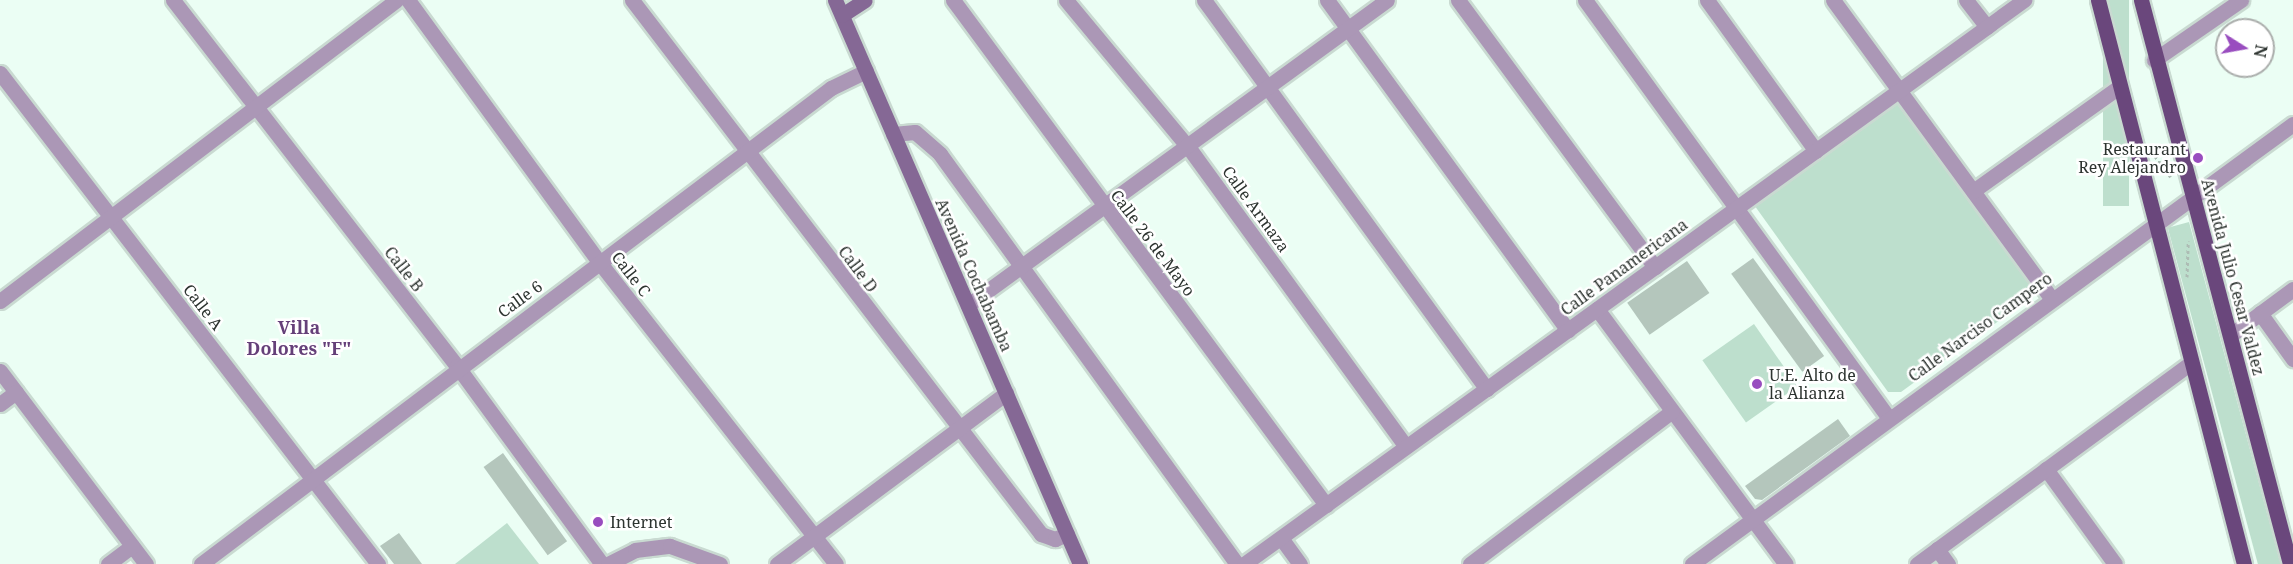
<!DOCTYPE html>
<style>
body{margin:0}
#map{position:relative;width:2293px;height:564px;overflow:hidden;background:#ebfef4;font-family:"Noto Serif",serif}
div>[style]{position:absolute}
.green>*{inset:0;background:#bddfcd;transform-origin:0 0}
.building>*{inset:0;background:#b4c6bc;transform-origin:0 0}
.path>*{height:3px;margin-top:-1.5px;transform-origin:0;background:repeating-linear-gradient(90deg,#adbcb4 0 3px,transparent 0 6px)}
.roads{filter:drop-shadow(2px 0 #c9dad1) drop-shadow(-2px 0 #c9dad1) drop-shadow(0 2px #c9dad1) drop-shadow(0 -2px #c9dad1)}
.street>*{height:15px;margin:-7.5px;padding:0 7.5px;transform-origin:7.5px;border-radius:7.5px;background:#ab97b6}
.secondary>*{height:15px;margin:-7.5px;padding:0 7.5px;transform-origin:7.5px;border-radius:7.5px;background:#856895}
.primary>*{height:15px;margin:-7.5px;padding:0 7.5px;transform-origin:7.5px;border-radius:7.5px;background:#6a477c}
.dots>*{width:16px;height:16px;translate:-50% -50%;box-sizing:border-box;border:3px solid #fff;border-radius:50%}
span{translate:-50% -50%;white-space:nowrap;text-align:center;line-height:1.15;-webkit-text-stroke:5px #fff;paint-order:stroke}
.poi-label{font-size:16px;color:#2d3430}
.right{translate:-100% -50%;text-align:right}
.left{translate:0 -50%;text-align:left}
.street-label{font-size:16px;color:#2d3430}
.neighbourhood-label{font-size:18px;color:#654079;font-weight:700}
.north{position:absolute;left:2215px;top:18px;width:60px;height:60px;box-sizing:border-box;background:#fff;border:2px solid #abaeac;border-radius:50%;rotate:101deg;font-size:16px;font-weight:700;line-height:24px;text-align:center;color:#2d3430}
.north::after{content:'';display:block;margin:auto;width:21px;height:27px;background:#994dbf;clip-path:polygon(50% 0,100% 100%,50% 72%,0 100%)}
</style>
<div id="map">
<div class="green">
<i style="left:2103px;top:0;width:26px;height:206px"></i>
<i style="clip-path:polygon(1896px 97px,2034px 289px,2033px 296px,1901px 392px,1888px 392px,1752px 202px)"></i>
<i style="left:2189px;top:222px;width:354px;height:22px;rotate:75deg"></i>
<i style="left:1754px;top:324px;width:76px;height:63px;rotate:55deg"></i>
<i style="clip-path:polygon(507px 523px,539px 564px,455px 564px)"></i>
</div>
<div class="building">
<i style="left:1753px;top:258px;width:121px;height:27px;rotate:54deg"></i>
<i style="left:1687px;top:261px;width:39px;height:73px;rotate:55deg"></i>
<i style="clip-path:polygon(1838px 419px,1850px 436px,1762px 500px,1755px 499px,1745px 486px)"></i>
<i style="left:503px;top:453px;width:109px;height:24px;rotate:54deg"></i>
<i style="clip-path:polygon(399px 533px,422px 564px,394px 564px,380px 546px)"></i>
</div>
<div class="path">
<i style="left:2155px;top:156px;width:26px;rotate:53deg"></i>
<i style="left:2187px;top:277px;width:36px;rotate:-88deg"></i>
</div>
<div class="roads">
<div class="street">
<i style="left:173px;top:0;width:463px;rotate:52.2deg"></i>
<i style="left:457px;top:366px;width:245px;rotate:53.8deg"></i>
<i style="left:408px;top:0;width:326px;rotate:53.9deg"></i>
<i style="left:600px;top:263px;width:382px;rotate:51.9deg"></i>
<i style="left:632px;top:0;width:673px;rotate:52.55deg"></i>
<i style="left:1041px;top:534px;width:15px;rotate:20deg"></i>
<i style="left:1055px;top:539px;width:13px;rotate:-23deg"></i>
<i style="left:953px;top:0;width:628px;rotate:53.55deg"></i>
<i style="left:1066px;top:0;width:192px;rotate:50.3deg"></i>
<i style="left:1189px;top:148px;width:369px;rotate:54deg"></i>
<i style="left:1204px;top:0;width:481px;rotate:54deg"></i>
<i style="left:1327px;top:0;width:409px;rotate:53.9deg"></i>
<i style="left:1458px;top:0;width:332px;rotate:53.6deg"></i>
<i style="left:1585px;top:0;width:515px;rotate:54deg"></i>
<i style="left:1707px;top:0;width:186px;rotate:54.2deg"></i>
<i style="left:1833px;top:0;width:368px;rotate:53.8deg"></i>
<i style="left:1966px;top:0;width:34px;rotate:52deg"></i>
<i style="left:2154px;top:60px;width:106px;rotate:-34.6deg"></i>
<i style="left:0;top:73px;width:620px;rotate:52.41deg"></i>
<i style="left:893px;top:134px;width:22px;rotate:-5deg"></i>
<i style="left:915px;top:132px;width:33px;rotate:41deg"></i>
<i style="left:940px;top:154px;width:506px;rotate:54.08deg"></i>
<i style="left:1973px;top:191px;width:179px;rotate:-35.5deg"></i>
<i style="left:0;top:301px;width:497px;rotate:-37.2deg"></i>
<i style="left:968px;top:305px;width:518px;rotate:-36.05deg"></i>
<i style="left:1597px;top:309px;width:317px;rotate:53.5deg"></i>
<i style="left:2260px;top:313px;width:57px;rotate:54.3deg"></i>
<i style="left:2232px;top:334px;width:76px;rotate:-36.4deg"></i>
<i style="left:0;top:371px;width:242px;rotate:52.9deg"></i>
<i style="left:0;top:404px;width:20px;rotate:-37deg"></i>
<i style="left:2046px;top:469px;width:117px;rotate:54deg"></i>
<i style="left:1281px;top:538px;width:32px;rotate:54deg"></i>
<i style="left:1937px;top:549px;width:19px;rotate:54deg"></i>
<i style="left:108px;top:564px;width:30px;rotate:-37deg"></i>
<i style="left:201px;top:564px;width:790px;rotate:-37.07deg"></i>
<i style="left:831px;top:88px;width:39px;rotate:-26deg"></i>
<i style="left:608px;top:564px;width:30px;rotate:-27deg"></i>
<i style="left:635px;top:550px;width:35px;rotate:-7deg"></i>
<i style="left:670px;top:546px;width:53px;rotate:19.8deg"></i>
<i style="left:777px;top:564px;width:286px;rotate:-36.7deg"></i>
<i style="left:1244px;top:564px;width:963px;rotate:-35.87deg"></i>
<i style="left:1470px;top:564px;width:253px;rotate:-37.1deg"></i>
<i style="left:1692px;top:564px;width:745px;rotate:-36.21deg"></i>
<i style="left:1917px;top:564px;width:340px;rotate:-36.3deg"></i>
</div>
<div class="secondary">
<i style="left:835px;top:0;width:615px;rotate:66.52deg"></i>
<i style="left:842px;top:15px;width:27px;rotate:-33deg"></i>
</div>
<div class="primary">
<i style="left:2098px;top:0;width:583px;rotate:75.49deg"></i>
<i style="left:2141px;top:0;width:583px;rotate:75.2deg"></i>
</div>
</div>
<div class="dots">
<i style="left:2198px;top:158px;background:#994dbf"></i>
<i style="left:1757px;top:384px;background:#994dbf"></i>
<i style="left:598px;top:522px;background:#994dbf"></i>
</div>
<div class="poi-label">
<span class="right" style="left:2186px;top:158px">Restaurant<br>Rey Alejandro</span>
<span class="left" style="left:1769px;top:384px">U.E. Alto de<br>la Alianza</span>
<span class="left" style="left:610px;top:522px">Internet</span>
</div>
<div class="street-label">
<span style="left:1256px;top:209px;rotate:54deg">Calle Armaza</span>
<span style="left:1153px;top:243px;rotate:53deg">Calle 26 de Mayo</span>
<span style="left:1624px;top:267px;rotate:-36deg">Calle Panamericana</span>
<span style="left:404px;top:269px;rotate:52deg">Calle B</span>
<span style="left:858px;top:269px;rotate:53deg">Calle D</span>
<span style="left:631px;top:274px;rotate:52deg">Calle C</span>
<span style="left:974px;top:275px;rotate:66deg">Avenida Cochabamba</span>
<span style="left:2233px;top:277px;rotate:75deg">Avenida Julio Cesar Valdez</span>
<span style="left:520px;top:299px;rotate:-36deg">Calle 6</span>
<span style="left:203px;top:307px;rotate:52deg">Calle A</span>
<span style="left:1980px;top:327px;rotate:-36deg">Calle Narciso Campero</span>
</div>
<div class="neighbourhood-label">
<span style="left:299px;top:338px">Villa<br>Dolores "F"</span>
</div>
<div class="north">N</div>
</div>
